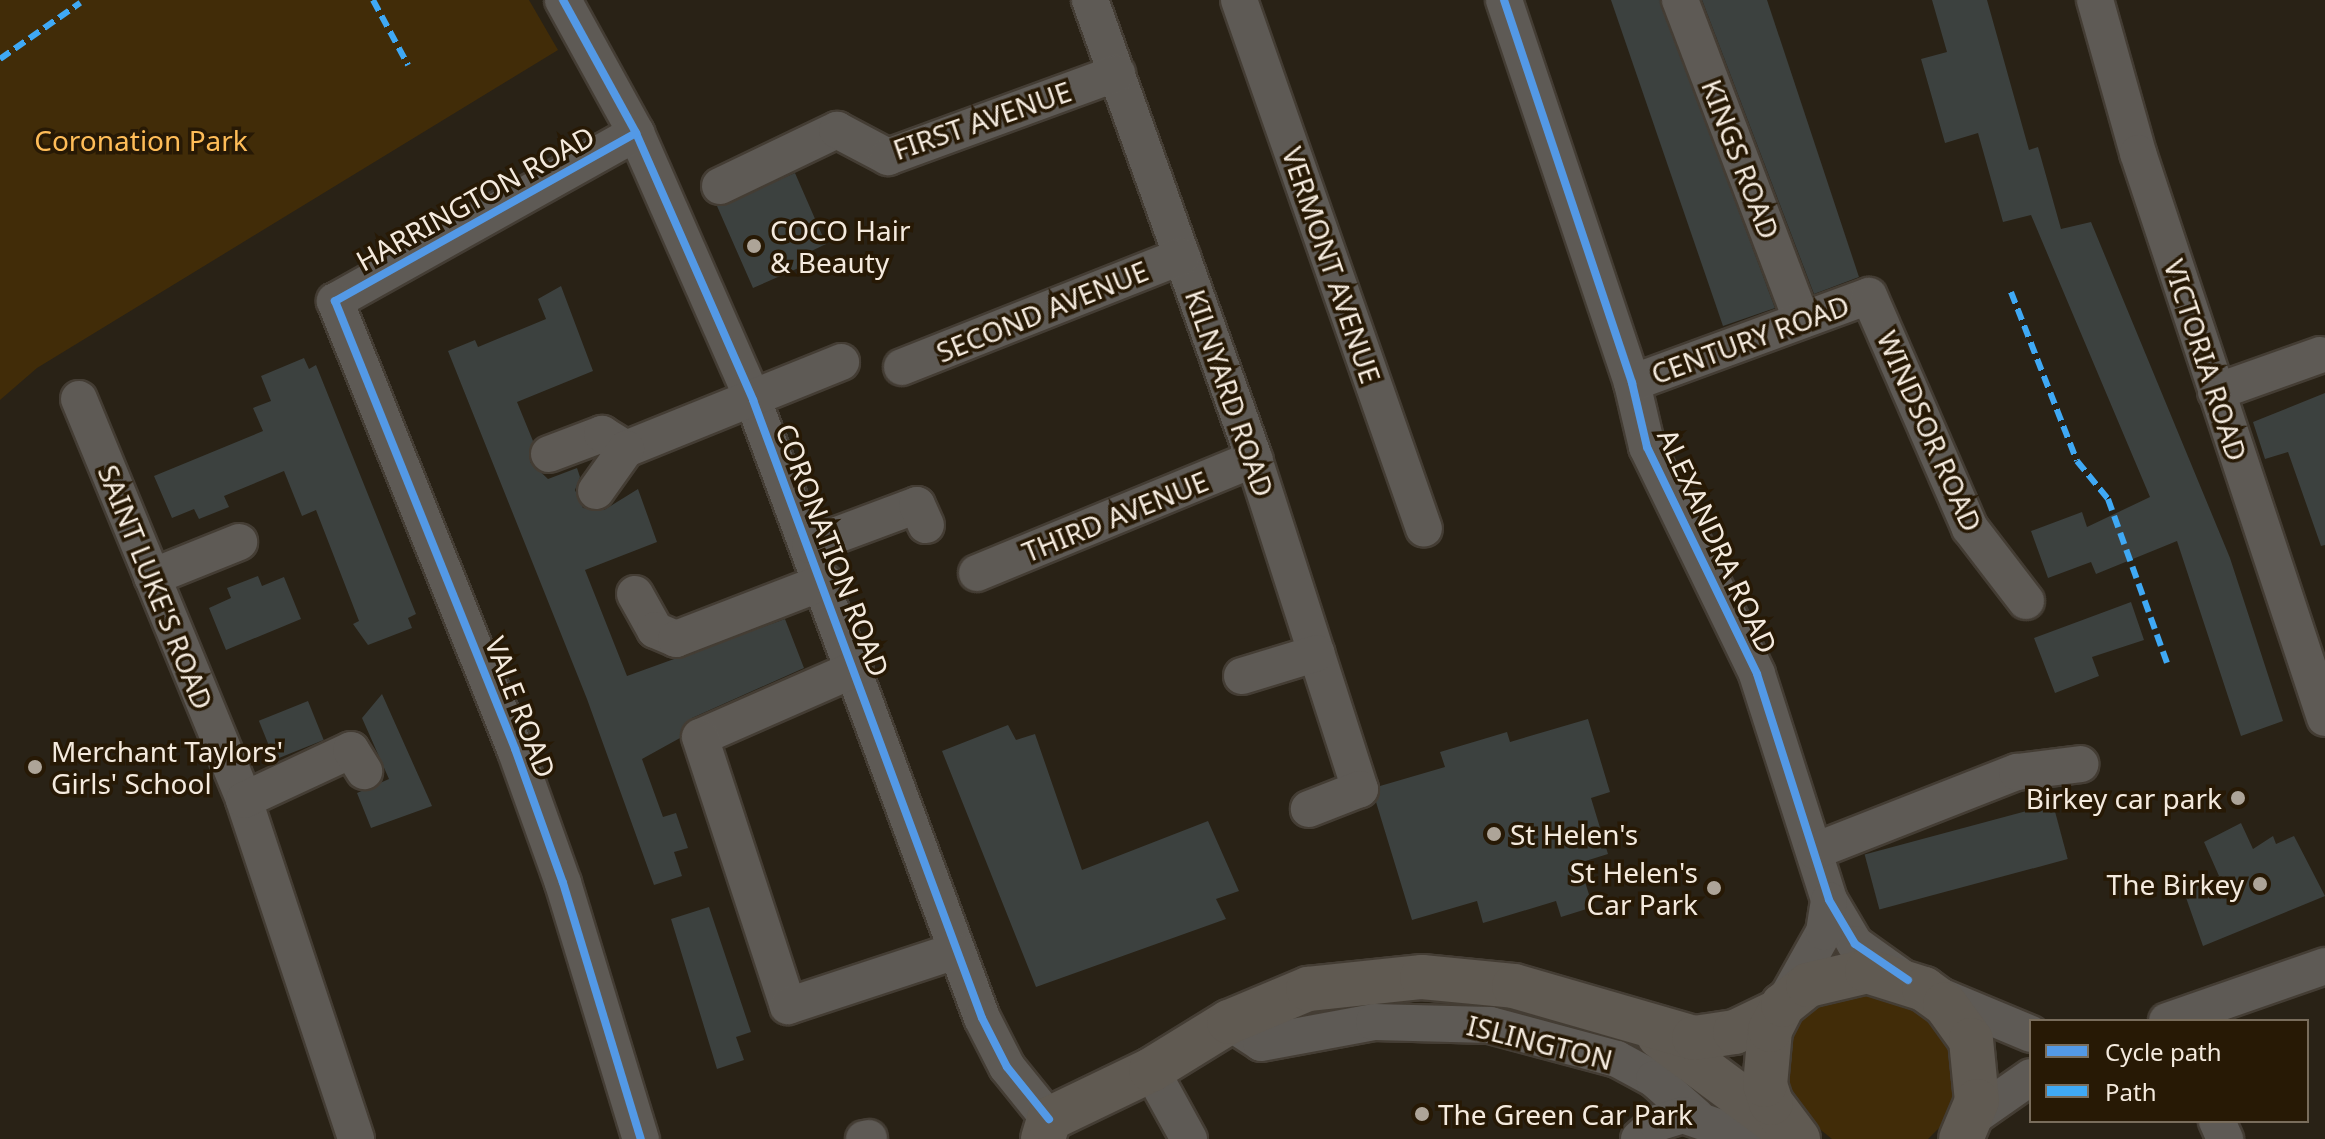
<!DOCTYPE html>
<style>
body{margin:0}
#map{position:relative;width:2325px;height:1139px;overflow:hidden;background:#292216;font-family:"Noto Sans",sans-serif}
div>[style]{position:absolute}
.green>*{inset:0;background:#412c08}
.building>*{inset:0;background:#3c413f;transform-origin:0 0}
.roads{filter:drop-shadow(2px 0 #443d34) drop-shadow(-2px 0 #443d34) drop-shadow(0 2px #443d34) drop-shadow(0 -2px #443d34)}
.minor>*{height:36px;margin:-18px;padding:0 18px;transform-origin:18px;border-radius:18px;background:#5e5a55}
.major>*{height:44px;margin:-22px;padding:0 22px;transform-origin:22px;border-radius:22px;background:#605a52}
.quiet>*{height:6px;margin-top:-3px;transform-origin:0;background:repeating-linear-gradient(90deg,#3fa9f5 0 12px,transparent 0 18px)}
.cycleway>*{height:8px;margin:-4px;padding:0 4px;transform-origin:4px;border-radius:4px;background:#5399e6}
.dots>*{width:22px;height:22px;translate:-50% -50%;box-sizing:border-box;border:4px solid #271905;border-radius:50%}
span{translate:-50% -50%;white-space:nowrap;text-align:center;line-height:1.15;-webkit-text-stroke:7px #271905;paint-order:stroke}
.street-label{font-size:28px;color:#f4eade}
.park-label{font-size:28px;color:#ffbd58}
.poi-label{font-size:28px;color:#f4eade}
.left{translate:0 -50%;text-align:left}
.right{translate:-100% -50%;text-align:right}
.legend{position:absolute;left:2029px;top:1019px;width:280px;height:104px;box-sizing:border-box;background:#271905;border:2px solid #796d5c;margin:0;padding:10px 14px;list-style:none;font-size:24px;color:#f4eade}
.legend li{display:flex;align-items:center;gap:16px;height:40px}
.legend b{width:40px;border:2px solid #796d5c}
</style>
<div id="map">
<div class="green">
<i style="clip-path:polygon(0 0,529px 0,558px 50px,37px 368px,0 400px)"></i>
<i style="clip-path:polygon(1859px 991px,1929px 1017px,1951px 1047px,1956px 1096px,1945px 1122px,1928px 1139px,1832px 1139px,1796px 1110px,1783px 1068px,1794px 1026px,1810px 1008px)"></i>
</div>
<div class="building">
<i style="clip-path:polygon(1611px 0,1660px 0,1775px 308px,1723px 326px)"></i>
<i style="clip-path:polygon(1702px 0,1767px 0,1859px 277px,1814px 294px)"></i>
<i style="clip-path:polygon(1932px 0,1987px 0,2029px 150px,2038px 147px,2061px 229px,2091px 222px,2230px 558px,2283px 721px,2241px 736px,2177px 541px,2096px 574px,2091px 562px,2048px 578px,2031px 531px,2082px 512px,2087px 527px,2150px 497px,2031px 215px,2003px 222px,1978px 133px,1945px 143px,1921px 59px,1947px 52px)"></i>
<i style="clip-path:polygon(795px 173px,826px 244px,799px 257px,803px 266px,753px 288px,717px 206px)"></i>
<i style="clip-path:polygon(561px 286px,593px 371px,517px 402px,533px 441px,530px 462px,548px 479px,577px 468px,580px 477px,575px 490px,583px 508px,604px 510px,638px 489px,657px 542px,585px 570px,627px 676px,785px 619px,804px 668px,692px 718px,680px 738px,642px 759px,663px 817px,676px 813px,688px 848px,674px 852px,682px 876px,654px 885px,587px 699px,448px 351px,475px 340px,478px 347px,546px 319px,538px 299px)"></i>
<i style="clip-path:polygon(304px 358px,309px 369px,316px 365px,416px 614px,408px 618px,412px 628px,368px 645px,353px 624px,359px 621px,316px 510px,302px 516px,284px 471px,224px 496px,229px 507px,199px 519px,194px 509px,172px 518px,154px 476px,263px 431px,253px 408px,271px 401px,261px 376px)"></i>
<i style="clip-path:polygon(2325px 393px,2325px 545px,2321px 546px,2288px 452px,2265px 459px,2253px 422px)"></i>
<i style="clip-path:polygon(258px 576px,262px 586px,284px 577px,301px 619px,226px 650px,209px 608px,231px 598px,227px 588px)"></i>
<i style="clip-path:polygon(2131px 602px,2144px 640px,2092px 657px,2099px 676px,2055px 693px,2034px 638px)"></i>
<i style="clip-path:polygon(382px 694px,432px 806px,371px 828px,357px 793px,389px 779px,362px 718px)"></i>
<i style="left:308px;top:701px;width:42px;height:53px;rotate:68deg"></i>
<i style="clip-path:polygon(1588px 719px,1610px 792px,1591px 798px,1608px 854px,1579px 863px,1593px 907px,1561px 917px,1556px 901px,1483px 923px,1477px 901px,1412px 920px,1376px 802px,1380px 786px,1445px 767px,1440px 752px,1507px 732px,1510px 742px)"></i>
<i style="clip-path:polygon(1008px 725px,1016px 740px,1035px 734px,1082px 870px,1208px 821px,1239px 891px,1216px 899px,1226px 919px,1036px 987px,942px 751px)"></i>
<i style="left:2053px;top:804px;width:57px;height:195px;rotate:75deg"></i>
<i style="clip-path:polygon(2241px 823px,2253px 849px,2273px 836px,2276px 844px,2294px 836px,2325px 896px,2203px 946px,2184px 892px,2219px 876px,2204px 842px)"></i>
<i style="clip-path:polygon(709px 907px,751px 1032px,736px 1037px,744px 1060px,717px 1069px,671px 919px)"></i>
</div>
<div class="roads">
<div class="minor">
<i style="left:563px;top:0;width:152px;rotate:61.2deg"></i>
<i style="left:636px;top:133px;width:292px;rotate:66.3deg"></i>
<i style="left:753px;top:400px;width:659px;rotate:69.67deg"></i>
<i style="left:982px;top:1018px;width:55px;rotate:63deg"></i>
<i style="left:1007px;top:1067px;width:67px;rotate:51.1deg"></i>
<i style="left:1090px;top:0;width:487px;rotate:70.3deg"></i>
<i style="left:1254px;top:459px;width:347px;rotate:72.2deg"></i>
<i style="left:1360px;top:789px;width:55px;rotate:158.6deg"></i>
<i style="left:1239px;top:0;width:560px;rotate:70.72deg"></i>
<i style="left:1504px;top:0;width:404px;rotate:71.5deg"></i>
<i style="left:1632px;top:383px;width:66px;rotate:76.8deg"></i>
<i style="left:1647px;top:447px;width:252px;rotate:64.1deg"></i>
<i style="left:1757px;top:674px;width:237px;rotate:72.3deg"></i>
<i style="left:1829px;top:900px;width:51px;rotate:59.4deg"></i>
<i style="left:1855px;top:944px;width:55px;rotate:35.4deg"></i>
<i style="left:1680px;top:0;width:340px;rotate:69.2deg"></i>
<i style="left:2095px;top:0;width:159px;rotate:74.3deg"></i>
<i style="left:2138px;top:153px;width:595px;rotate:71.69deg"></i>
<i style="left:636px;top:133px;width:345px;rotate:150.8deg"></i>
<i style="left:335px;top:301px;width:483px;rotate:68.1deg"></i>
<i style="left:515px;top:749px;width:142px;rotate:70.3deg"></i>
<i style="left:563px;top:883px;width:268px;rotate:73.1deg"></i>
<i style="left:720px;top:186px;width:130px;rotate:-25.6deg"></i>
<i style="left:837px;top:130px;width:58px;rotate:27.9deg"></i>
<i style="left:888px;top:157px;width:244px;rotate:-20.1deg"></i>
<i style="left:902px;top:367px;width:301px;rotate:-21.6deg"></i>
<i style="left:1632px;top:383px;width:252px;rotate:-20.2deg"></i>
<i style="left:1869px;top:296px;width:253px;rotate:66.5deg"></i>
<i style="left:1970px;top:528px;width:92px;rotate:52.5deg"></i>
<i style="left:2216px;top:392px;width:110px;rotate:-19.6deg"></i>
<i style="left:79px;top:399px;width:434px;rotate:67.6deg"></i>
<i style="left:244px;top:800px;width:357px;rotate:71.7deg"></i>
<i style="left:549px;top:454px;width:57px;rotate:-20.7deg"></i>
<i style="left:602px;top:434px;width:28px;rotate:32deg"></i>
<i style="left:626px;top:449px;width:232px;rotate:-22deg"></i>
<i style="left:596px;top:491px;width:52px;rotate:-54.5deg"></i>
<i style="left:810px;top:545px;width:114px;rotate:-20.5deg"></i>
<i style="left:917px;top:505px;width:22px;rotate:66deg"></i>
<i style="left:977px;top:573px;width:300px;rotate:-22.4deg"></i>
<i style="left:152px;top:577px;width:94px;rotate:-21.9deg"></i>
<i style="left:635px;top:594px;width:41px;rotate:60.9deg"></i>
<i style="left:655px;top:630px;width:23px;rotate:23deg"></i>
<i style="left:676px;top:639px;width:159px;rotate:-21.1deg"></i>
<i style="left:855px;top:669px;width:169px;rotate:156.3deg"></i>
<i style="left:700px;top:737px;width:283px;rotate:71.9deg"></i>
<i style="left:788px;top:1006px;width:176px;rotate:-18.2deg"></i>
<i style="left:1242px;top:676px;width:78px;rotate:-17deg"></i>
<i style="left:244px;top:800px;width:118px;rotate:-25deg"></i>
<i style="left:351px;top:750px;width:25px;rotate:58deg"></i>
<i style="left:1815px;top:851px;width:217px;rotate:-21.4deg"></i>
<i style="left:2017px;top:772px;width:64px;rotate:-7.1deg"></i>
<i style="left:1933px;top:993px;width:106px;rotate:22.7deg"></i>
<i style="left:1784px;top:1003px;width:81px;rotate:-60.6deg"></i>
<i style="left:1824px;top:932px;width:32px;rotate:-81deg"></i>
<i style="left:2167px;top:1021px;width:167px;rotate:-19.2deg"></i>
<i style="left:1229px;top:1022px;width:38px;rotate:33deg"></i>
<i style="left:1261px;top:1043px;width:115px;rotate:-10.5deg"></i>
<i style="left:1374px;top:1022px;width:116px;rotate:1.5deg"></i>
<i style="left:1490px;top:1025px;width:131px;rotate:15deg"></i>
<i style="left:1617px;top:1059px;width:42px;rotate:28.4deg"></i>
<i style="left:1654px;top:1079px;width:57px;rotate:41.5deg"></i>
<i style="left:1151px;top:1070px;width:79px;rotate:61.2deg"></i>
<i style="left:1975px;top:1116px;width:68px;rotate:-34.9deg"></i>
<i style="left:2217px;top:1121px;width:20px;rotate:66deg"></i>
<i style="left:864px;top:1139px;width:5px;rotate:-11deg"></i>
<i style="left:1639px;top:1139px;width:24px;rotate:-42deg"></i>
<i style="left:1657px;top:1123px;width:27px;rotate:-17deg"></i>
<i style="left:1683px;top:1115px;width:73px;rotate:19.2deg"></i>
</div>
<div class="major">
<i style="left:1659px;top:1036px;width:154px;rotate:36.6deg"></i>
<i style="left:1043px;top:1139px;width:21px;rotate:-73deg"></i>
<i style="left:1049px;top:1119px;width:113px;rotate:-25.7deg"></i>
<i style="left:1151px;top:1070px;width:92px;rotate:-31.6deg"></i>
<i style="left:1229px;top:1022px;width:86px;rotate:-22.7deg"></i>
<i style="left:1308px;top:989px;width:115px;rotate:-6deg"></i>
<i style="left:1422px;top:977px;width:92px;rotate:5.6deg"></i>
<i style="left:1514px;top:986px;width:187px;rotate:16.1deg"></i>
<i style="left:1694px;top:1038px;width:41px;rotate:-8.3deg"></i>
<i style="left:1735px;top:1032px;width:49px;rotate:-25.5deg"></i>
<i style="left:1798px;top:1139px;width:45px;rotate:-126.9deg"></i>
<i style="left:1771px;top:1103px;width:19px;rotate:-108deg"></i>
<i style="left:1765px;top:1085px;width:55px;rotate:-84.8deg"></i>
<i style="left:1770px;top:1030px;width:28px;rotate:-63deg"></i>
<i style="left:1783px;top:1005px;width:32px;rotate:-39deg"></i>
<i style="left:1808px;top:985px;width:61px;rotate:-13.3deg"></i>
<i style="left:1867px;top:971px;width:60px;rotate:17.5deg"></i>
<i style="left:1924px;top:989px;width:26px;rotate:36deg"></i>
<i style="left:1945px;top:1004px;width:44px;rotate:54.2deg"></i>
<i style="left:1971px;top:1040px;width:61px;rotate:84.4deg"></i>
<i style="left:1977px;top:1101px;width:41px;rotate:112.8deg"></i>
</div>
</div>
<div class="quiet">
<i style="left:373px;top:0;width:74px;rotate:61.7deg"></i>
<i style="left:0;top:59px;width:98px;rotate:-35deg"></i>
<i style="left:2011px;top:292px;width:181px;rotate:68.7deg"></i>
<i style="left:2077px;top:461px;width:49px;rotate:50.8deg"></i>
<i style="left:2108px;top:499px;width:177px;rotate:70.2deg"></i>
</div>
<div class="cycleway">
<i style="left:563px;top:0;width:152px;rotate:61.2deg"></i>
<i style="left:636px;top:133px;width:292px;rotate:66.3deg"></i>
<i style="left:753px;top:400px;width:659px;rotate:69.67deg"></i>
<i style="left:982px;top:1018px;width:55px;rotate:63deg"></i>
<i style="left:1007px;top:1067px;width:67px;rotate:51.1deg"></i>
<i style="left:1504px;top:0;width:404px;rotate:71.5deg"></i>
<i style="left:1632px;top:383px;width:66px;rotate:76.8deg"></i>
<i style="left:1647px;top:447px;width:252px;rotate:64.1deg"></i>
<i style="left:1757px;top:674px;width:237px;rotate:72.3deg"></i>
<i style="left:1829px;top:900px;width:51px;rotate:59.4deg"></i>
<i style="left:1855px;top:944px;width:64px;rotate:34.2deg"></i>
<i style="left:636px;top:133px;width:345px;rotate:150.8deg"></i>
<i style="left:335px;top:301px;width:483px;rotate:68.1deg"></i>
<i style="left:515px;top:749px;width:142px;rotate:70.3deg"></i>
<i style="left:563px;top:883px;width:268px;rotate:73.1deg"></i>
</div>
<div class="dots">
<i style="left:754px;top:246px;background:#ada498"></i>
<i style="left:35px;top:767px;background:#ada498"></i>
<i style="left:2238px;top:798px;background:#ada498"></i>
<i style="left:1494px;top:834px;background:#ada498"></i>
<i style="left:2260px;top:884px;background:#ada498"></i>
<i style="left:1714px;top:888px;background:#ada498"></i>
<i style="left:1422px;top:1114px;background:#ada498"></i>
</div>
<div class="street-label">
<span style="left:982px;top:120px;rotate:-19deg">FIRST AVENUE</span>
<span style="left:1741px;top:159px;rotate:69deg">KINGS ROAD</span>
<span style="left:475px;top:198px;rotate:-29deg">HARRINGTON ROAD</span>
<span style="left:1332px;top:265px;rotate:71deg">VERMONT AVENUE</span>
<span style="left:1042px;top:311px;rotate:-22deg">SECOND AVENUE</span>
<span style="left:1750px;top:339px;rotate:-20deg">CENTURY ROAD</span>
<span style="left:2206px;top:360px;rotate:72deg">VICTORIA ROAD</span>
<span style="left:1230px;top:393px;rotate:71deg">KILNYARD ROAD</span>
<span style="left:1930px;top:431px;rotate:66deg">WINDSOR ROAD</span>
<span style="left:1115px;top:516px;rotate:-22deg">THIRD AVENUE</span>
<span style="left:1718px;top:541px;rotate:65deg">ALEXANDRA ROAD</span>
<span style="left:833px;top:550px;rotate:69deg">CORONATION ROAD</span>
<span style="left:156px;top:587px;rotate:68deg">SAINT LUKE'S ROAD</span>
<span style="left:521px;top:707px;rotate:69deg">VALE ROAD</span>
<span style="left:1540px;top:1042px;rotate:14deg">ISLINGTON</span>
</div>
<div class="park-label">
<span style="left:141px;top:140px">Coronation Park</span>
</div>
<div class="poi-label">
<span class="left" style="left:770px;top:246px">COCO Hair<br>&amp; Beauty</span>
<span class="left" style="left:51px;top:767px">Merchant Taylors'<br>Girls' School</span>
<span class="right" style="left:2222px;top:798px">Birkey car park</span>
<span class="left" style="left:1510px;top:834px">St Helen's</span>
<span class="right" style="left:1698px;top:888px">St Helen's<br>Car Park</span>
<span class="right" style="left:2244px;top:884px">The Birkey</span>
<span class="left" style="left:1438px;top:1114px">The Green Car Park</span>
</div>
<ul class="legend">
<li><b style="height:10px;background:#5399e6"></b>Cycle path</li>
<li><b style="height:10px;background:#3fa9f5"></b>Path</li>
</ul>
</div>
